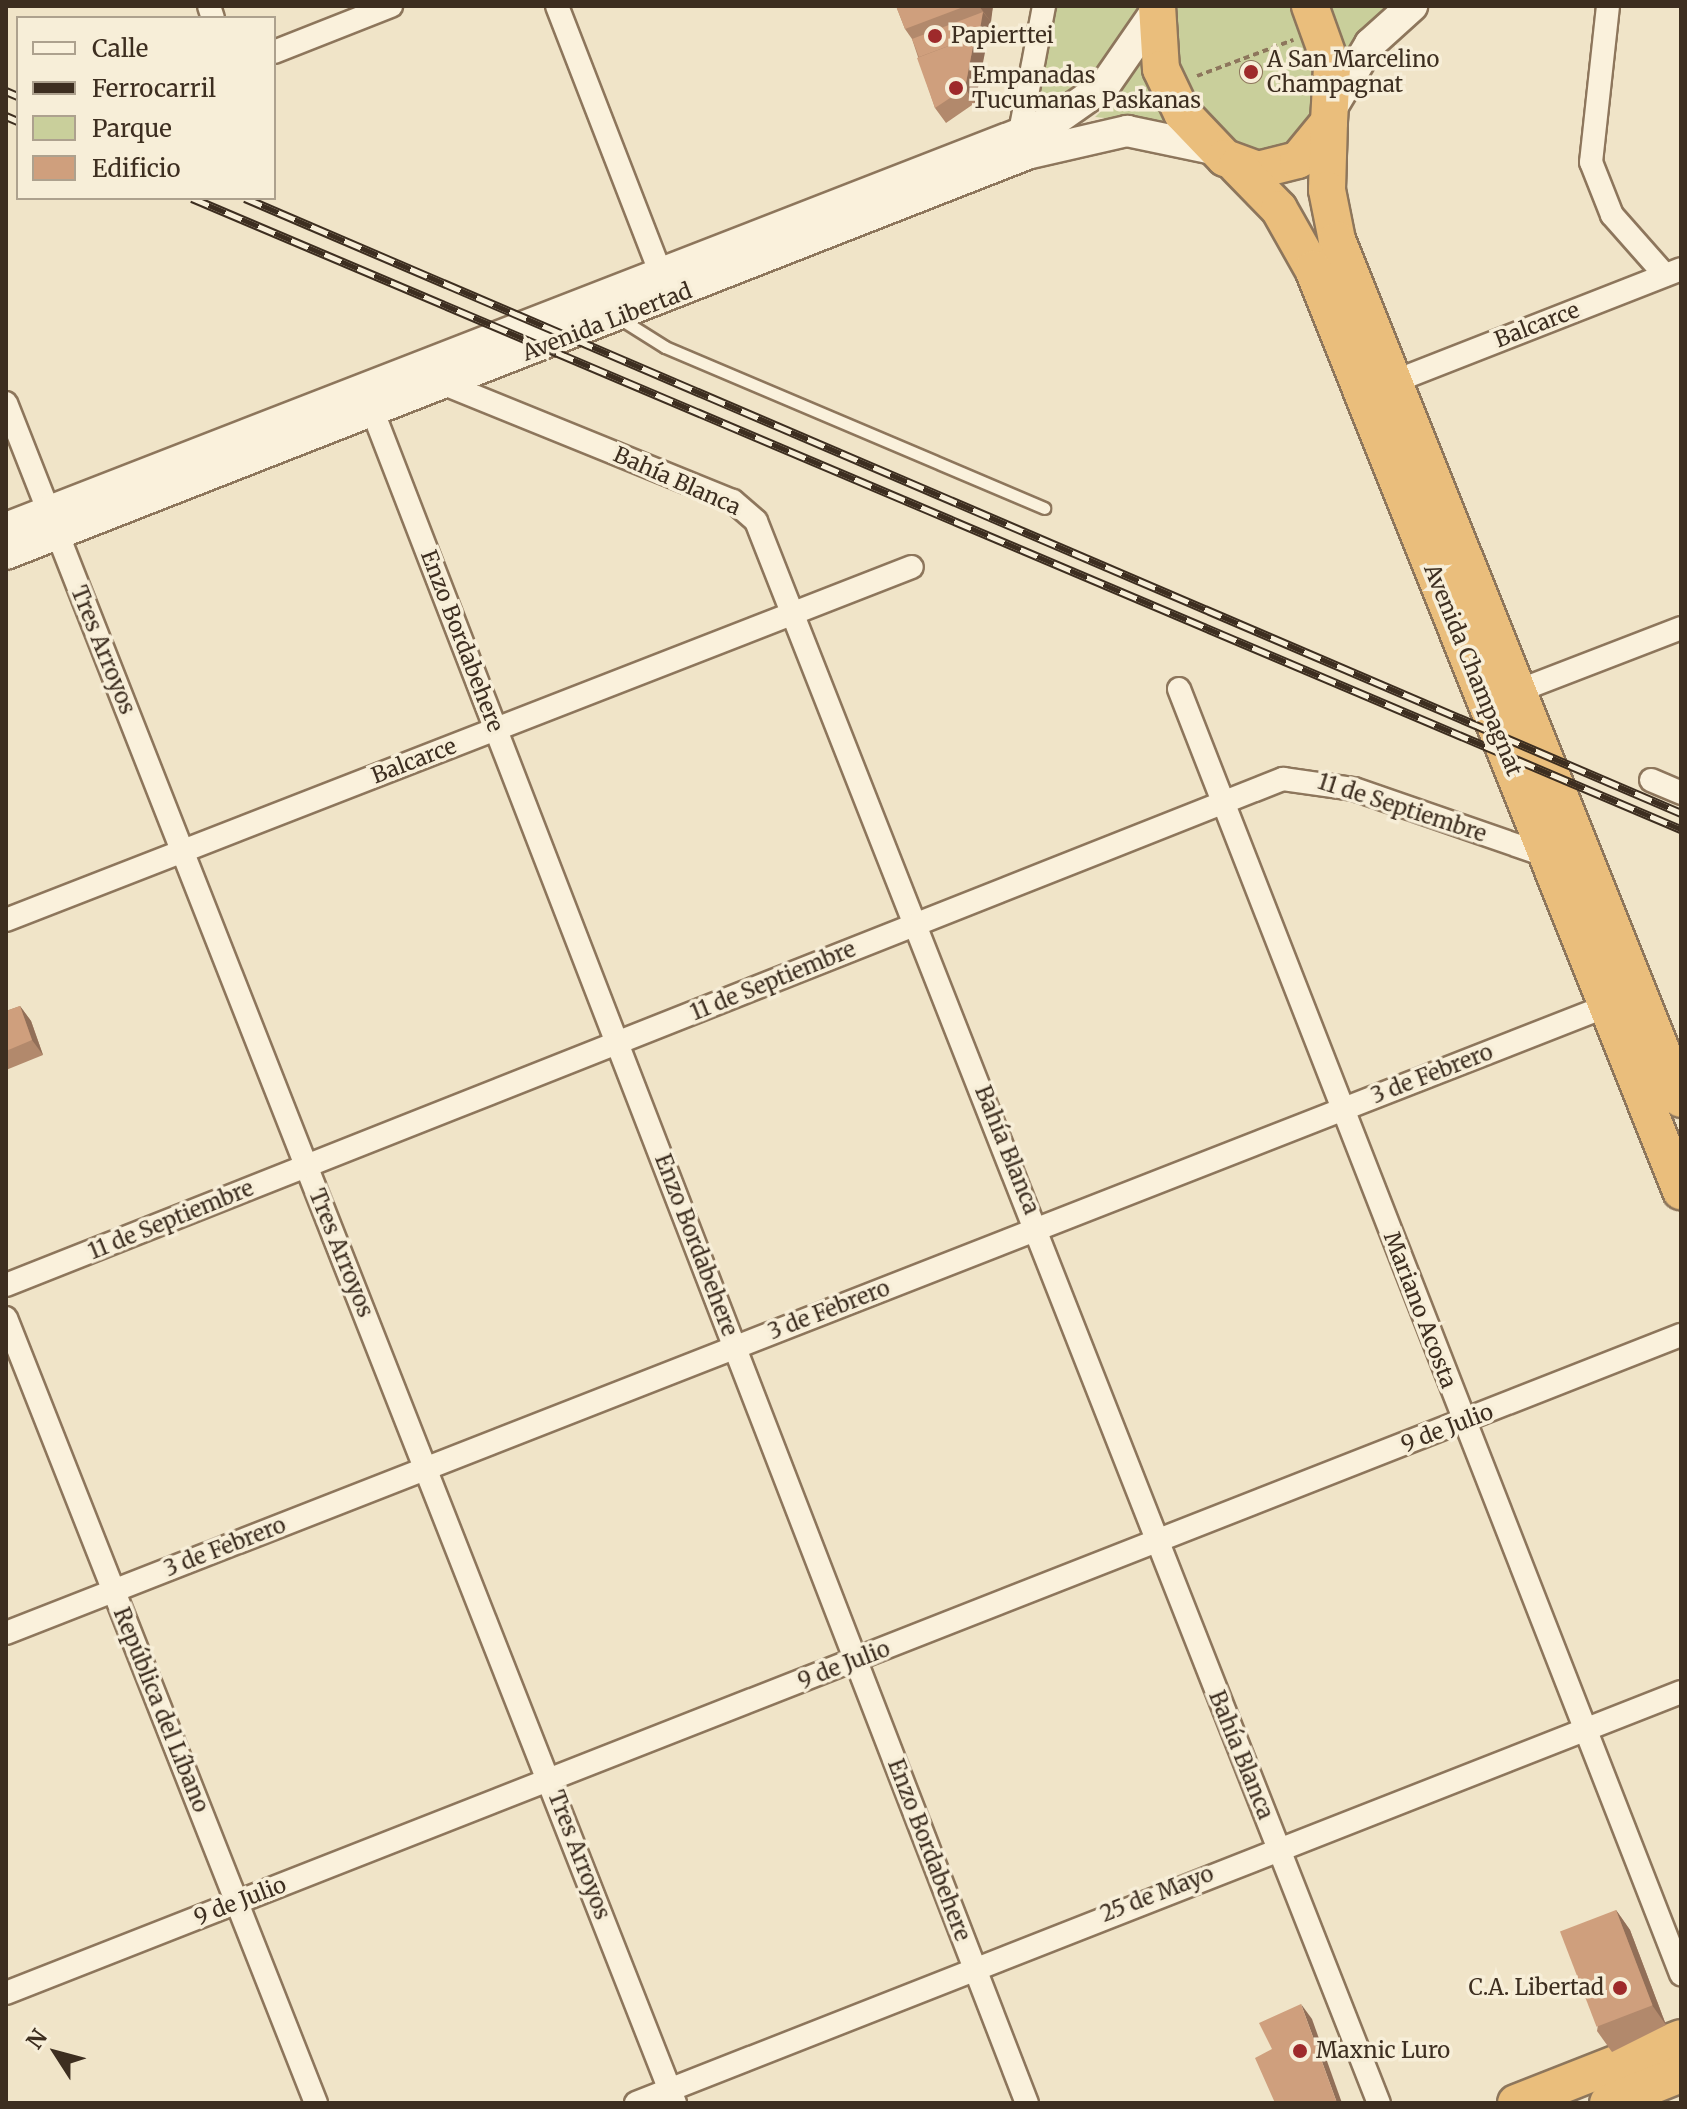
<!DOCTYPE html>
<meta charset="utf-8">
<style>
body{margin:0}
#map{position:relative;width:1687px;height:2109px;overflow:hidden;background:#f0e4c8;font-family:Merriweather,serif}
div>[style]{position:absolute}
.green>*{inset:0;background:#c9cf9b}
.path>*{height:4px;margin-top:-2px;transform-origin:0;background:repeating-linear-gradient(90deg,#8d765c 0 6px,transparent 0 10px)}
.path>.ring{margin:-2px;padding:0;box-sizing:content-box;background:none;border:4px solid #8d765c;border-radius:50%}
.roads{filter:drop-shadow(2px 0 #8d765c) drop-shadow(-2px 0 #8d765c) drop-shadow(0 2px #8d765c) drop-shadow(0 -2px #8d765c)}
.service>*{height:11px;margin:-5.5px;padding:0 5.5px;transform-origin:5.5px;border-radius:5.5px;background:#faf1dc}
.minor>*{height:22px;margin:-11px;padding:0 11px;transform-origin:11px;border-radius:11px;background:#faf1dc}
.secondary>*{height:30px;margin:-15px;padding:0 15px;transform-origin:15px;border-radius:15px;background:#faf1dc}
.trunk>*{height:36px;margin:-18px;padding:0 18px;transform-origin:18px;border-radius:18px;background:#eabe7c}
.rail>*{height:9px;margin-top:-4.5px;transform-origin:0;background:repeating-linear-gradient(90deg,#f7eed8 0 18px,#3d2e20 0 36px);box-sizing:border-box;border-block:2px solid #3d2e20}
.wall>*{inset:0;background:#b2896c}
.shaded-wall>*{inset:0;background:#916f58}
.building>*{inset:0;background:#cf9f7d;transform-origin:0 0}
.dots>*{width:22px;height:22px;translate:-50% -50%;box-sizing:border-box;border:4px solid #f7eed8;border-radius:50%}
span{translate:-50% -50%;white-space:nowrap;text-align:center;line-height:1.15;-webkit-text-stroke:7px #f7eed8;paint-order:stroke}
.poi-label{font-size:22px;color:#3d2e20}
.left{translate:0 -50%;text-align:left}
.right{translate:-100% -50%;text-align:right}
.street-label{font-size:22px;color:#3d2e20}
.frame{position:absolute;inset:0;border:8px solid #3d2e20;pointer-events:none}
.legend{position:absolute;left:16px;top:16px;width:260px;height:184px;box-sizing:border-box;background:#f7eed8;border:2px solid #ada18e;margin:0;padding:10px 14px;list-style:none;font-size:24px;color:#3d2e20}
.legend li{display:flex;align-items:center;gap:16px;height:40px}
.legend b{width:40px;border:2px solid #ada18e}
.north{position:absolute;left:16px;top:2013px;width:80px;height:80px;-webkit-text-stroke:6px #f7eed8;paint-order:stroke;rotate:306deg;font-size:22px;font-weight:700;line-height:32px;text-align:center;color:#3d2e20}
.north::after{content:'';display:block;margin:auto;width:28px;height:36px;background:#3d2e20;clip-path:polygon(50% 0,100% 100%,50% 72%,0 100%)}
</style>
<div id="map">
<div class="green">
<i style="clip-path:polygon(1055px 6px,1139px 6px,1099px 72px,1050px 105px,1038px 95px)"></i>
<i style="clip-path:polygon(1171px 6px,1296px 6px,1317px 54px,1313px 122px,1278px 154px,1235px 149px,1183px 92px)"></i>
<i style="clip-path:polygon(1326px 6px,1393px 6px,1344px 60px)"></i>
<i style="clip-path:polygon(1146px 52px,1172px 125px,1095px 117px,1113px 100px)"></i>
</div>
<div class="path">
<i class="ring" style="left:1241px;top:62px;width:16px;height:16px"></i>
<i style="left:1197px;top:76px;width:103px;rotate:-20.6deg"></i>
</div>
<div class="roads">
<div class="service">
<i style="left:619px;top:318px;width:54px;rotate:32.2deg"></i>
<i style="left:665px;top:347px;width:412px;rotate:23deg"></i>
</div>
<div class="minor">
<i style="left:209px;top:6px;width:13px;rotate:72deg"></i>
<i style="left:557px;top:6px;width:299px;rotate:68.8deg"></i>
<i style="left:1608px;top:6px;width:157px;rotate:96.2deg"></i>
<i style="left:1591px;top:162px;width:57px;rotate:68.4deg"></i>
<i style="left:1612px;top:215px;width:80px;rotate:48.5deg"></i>
<i style="left:274px;top:52px;width:126px;rotate:-21.5deg"></i>
<i style="left:1020px;top:132px;width:128px;rotate:-79.2deg"></i>
<i style="left:1393px;top:382px;width:309px;rotate:-21.4deg"></i>
<i style="left:442px;top:383px;width:314px;rotate:22.1deg"></i>
<i style="left:733px;top:501px;width:30px;rotate:41deg"></i>
<i style="left:756px;top:521px;width:1700px;rotate:68.51deg"></i>
<i style="left:368px;top:399px;width:1827px;rotate:68.86deg"></i>
<i style="left:6px;top:403px;width:1827px;rotate:68.52deg"></i>
<i style="left:1179px;top:689px;width:1380px;rotate:68.66deg"></i>
<i style="left:1518px;top:691px;width:175px;rotate:-21.1deg"></i>
<i style="left:1651px;top:780px;width:33px;rotate:23deg"></i>
<i style="left:6px;top:920px;width:972px;rotate:-21.29deg"></i>
<i style="left:6px;top:1285px;width:1374px;rotate:-21.62deg"></i>
<i style="left:1283px;top:779px;width:72px;rotate:8deg"></i>
<i style="left:1354px;top:789px;width:204px;rotate:19.1deg"></i>
<i style="left:6px;top:1318px;width:844px;rotate:68.45deg"></i>
<i style="left:6px;top:1633px;width:1719px;rotate:-21.39deg"></i>
<i style="left:6px;top:1993px;width:1800px;rotate:-21.45deg"></i>
<i style="left:636px;top:2103px;width:1123px;rotate:-21.47deg"></i>
</div>
<div class="secondary">
<i style="left:1331px;top:109px;width:76px;rotate:-59deg"></i>
<i style="left:1370px;top:44px;width:57px;rotate:-42.1deg"></i>
<i style="left:6px;top:528px;width:1128px;rotate:-21.26deg"></i>
<i style="left:1057px;top:119px;width:59px;rotate:-35.3deg"></i>
<i style="left:1105px;top:85px;width:90px;rotate:-55.4deg"></i>
<i style="left:6px;top:554px;width:1097px;rotate:-21.39deg"></i>
<i style="left:1027px;top:154px;width:103px;rotate:-13deg"></i>
<i style="left:1127px;top:131px;width:88px;rotate:11.8deg"></i>
</div>
<div class="trunk">
<i style="left:1157px;top:6px;width:63px;rotate:86.4deg"></i>
<i style="left:1161px;top:69px;width:49px;rotate:64.5deg"></i>
<i style="left:1182px;top:113px;width:62px;rotate:46.3deg"></i>
<i style="left:1225px;top:158px;width:35px;rotate:20deg"></i>
<i style="left:1258px;top:170px;width:41px;rotate:-14deg"></i>
<i style="left:1298px;top:160px;width:49px;rotate:-50.8deg"></i>
<i style="left:1329px;top:122px;width:55px;rotate:-86.9deg"></i>
<i style="left:1332px;top:67px;width:65px;rotate:-109.8deg"></i>
<i style="left:1329px;top:122px;width:68px;rotate:91.7deg"></i>
<i style="left:1327px;top:190px;width:51px;rotate:78.7deg"></i>
<i style="left:1337px;top:240px;width:925px;rotate:68.18deg"></i>
<i style="left:1237px;top:166px;width:60px;rotate:45.7deg"></i>
<i style="left:1279px;top:209px;width:69px;rotate:60.5deg"></i>
<i style="left:1313px;top:269px;width:993px;rotate:68.24deg"></i>
<i style="left:1516px;top:2103px;width:177px;rotate:-21.5deg"></i>
<i style="left:1608px;top:2103px;width:79px;rotate:-21.7deg"></i>
</div>
</div>
<div class="rail">
<i style="left:6px;top:91px;width:13px;rotate:23deg"></i>
<i style="left:6px;top:116px;width:13px;rotate:23deg"></i>
<i style="left:192px;top:198px;width:1617px;rotate:22.97deg"></i>
<i style="left:245px;top:198px;width:1562px;rotate:23.18deg"></i>
</div>
<div class="wall">
<i style="clip-path:polygon(896px 6px,993px 6px,975px 103px,946px 123px,935px 108px,912px 39px,905px 29px)"></i>
<i style="clip-path:polygon(20px 1006px,31px 1021px,43px 1055px,6px 1070px,6px 1011px)"></i>
<i style="clip-path:polygon(1616px 1910px,1630px 1930px,1666px 2025px,1612px 2052px,1597px 2031px)"></i>
</div>
<div class="shaded-wall">
<i style="clip-path:polygon(979px 6px,993px 6px,991px 22px)"></i>
<i style="clip-path:polygon(983px 12px,991px 22px,975px 103px,965px 88px,975px 36px)"></i>
<i style="clip-path:polygon(20px 1006px,31px 1021px,43px 1055px,32px 1040px)"></i>
<i style="clip-path:polygon(1616px 1910px,1630px 1930px,1666px 2025px,1652px 2005px)"></i>
<i style="clip-path:polygon(1301px 2004px,1312px 2019px,1342px 2103px,1337px 2103px)"></i>
</div>
<div class="building">
<i style="clip-path:polygon(896px 6px,966px 6px,905px 29px)"></i>
<i style="clip-path:polygon(983px 12px,978px 41px,975px 36px,919px 57px,912px 39px)"></i>
<i style="clip-path:polygon(975px 36px,965px 88px,935px 108px,917px 58px)"></i>
<i style="clip-path:polygon(20px 1006px,32px 1040px,6px 1051px,6px 1011px)"></i>
<i style="left:1616px;top:1910px;width:102px;height:60px;rotate:69deg"></i>
<i style="clip-path:polygon(1301px 2004px,1337px 2103px,1275px 2103px,1255px 2058px,1272px 2049px,1259px 2023px)"></i>
</div>
<div class="dots">
<i style="left:935px;top:36px;background:#9e2a2b"></i>
<i style="left:1251px;top:72px;background:#9e2a2b"></i>
<i style="left:956px;top:88px;background:#9e2a2b"></i>
<i style="left:1620px;top:1988px;background:#9e2a2b"></i>
<i style="left:1300px;top:2051px;background:#9e2a2b"></i>
</div>
<div class="poi-label">
<span class="left" style="left:951px;top:36px">Papierttei</span>
<span class="left" style="left:1267px;top:72px">A San Marcelino<br>Champagnat</span>
<span class="left" style="left:972px;top:88px">Empanadas<br>Tucumanas Paskanas</span>
<span class="right" style="left:1604px;top:1988px">C.A. Libertad</span>
<span class="left" style="left:1316px;top:2051px">Maxnic Luro</span>
</div>
<div class="street-label">
<span style="left:607px;top:322px;rotate:-21deg">Avenida Libertad</span>
<span style="left:1537px;top:325px;rotate:-21deg">Balcarce</span>
<span style="left:677px;top:481px;rotate:24deg">Bahía Blanca</span>
<span style="left:462px;top:641px;rotate:69deg">Enzo Bordabehere</span>
<span style="left:103px;top:650px;rotate:68deg">Tres Arroyos</span>
<span style="left:1473px;top:670px;rotate:68deg">Avenida Champagnat</span>
<span style="left:414px;top:761px;rotate:-21deg">Balcarce</span>
<span style="left:1402px;top:808px;rotate:18deg">11 de Septiembre</span>
<span style="left:773px;top:981px;rotate:-22deg">11 de Septiembre</span>
<span style="left:1432px;top:1074px;rotate:-21deg">3 de Febrero</span>
<span style="left:1007px;top:1150px;rotate:68deg">Bahía Blanca</span>
<span style="left:171px;top:1220px;rotate:-22deg">11 de Septiembre</span>
<span style="left:696px;top:1245px;rotate:69deg">Enzo Bordabehere</span>
<span style="left:341px;top:1253px;rotate:68deg">Tres Arroyos</span>
<span style="left:829px;top:1310px;rotate:-21deg">3 de Febrero</span>
<span style="left:1420px;top:1310px;rotate:69deg">Mariano Acosta</span>
<span style="left:1447px;top:1428px;rotate:-21deg">9 de Julio</span>
<span style="left:225px;top:1547px;rotate:-21deg">3 de Febrero</span>
<span style="left:844px;top:1665px;rotate:-21deg">9 de Julio</span>
<span style="left:161px;top:1710px;rotate:68deg">República del Líbano</span>
<span style="left:1241px;top:1755px;rotate:68deg">Bahía Blanca</span>
<span style="left:929px;top:1850px;rotate:69deg">Enzo Bordabehere</span>
<span style="left:579px;top:1855px;rotate:69deg">Tres Arroyos</span>
<span style="left:1157px;top:1894px;rotate:-21deg">25 de Mayo</span>
<span style="left:240px;top:1901px;rotate:-21deg">9 de Julio</span>
</div>
<div class="frame"></div>
<ul class="legend">
<li><b style="height:10px;background:#faf1dc"></b>Calle</li>
<li><b style="height:10px;background:#3d2e20"></b>Ferrocarril</li>
<li><b style="height:22px;background:#c9cf9b"></b>Parque</li>
<li><b style="height:22px;background:#cf9f7d"></b>Edificio</li>
</ul>
<div class="north">N</div>
</div>
